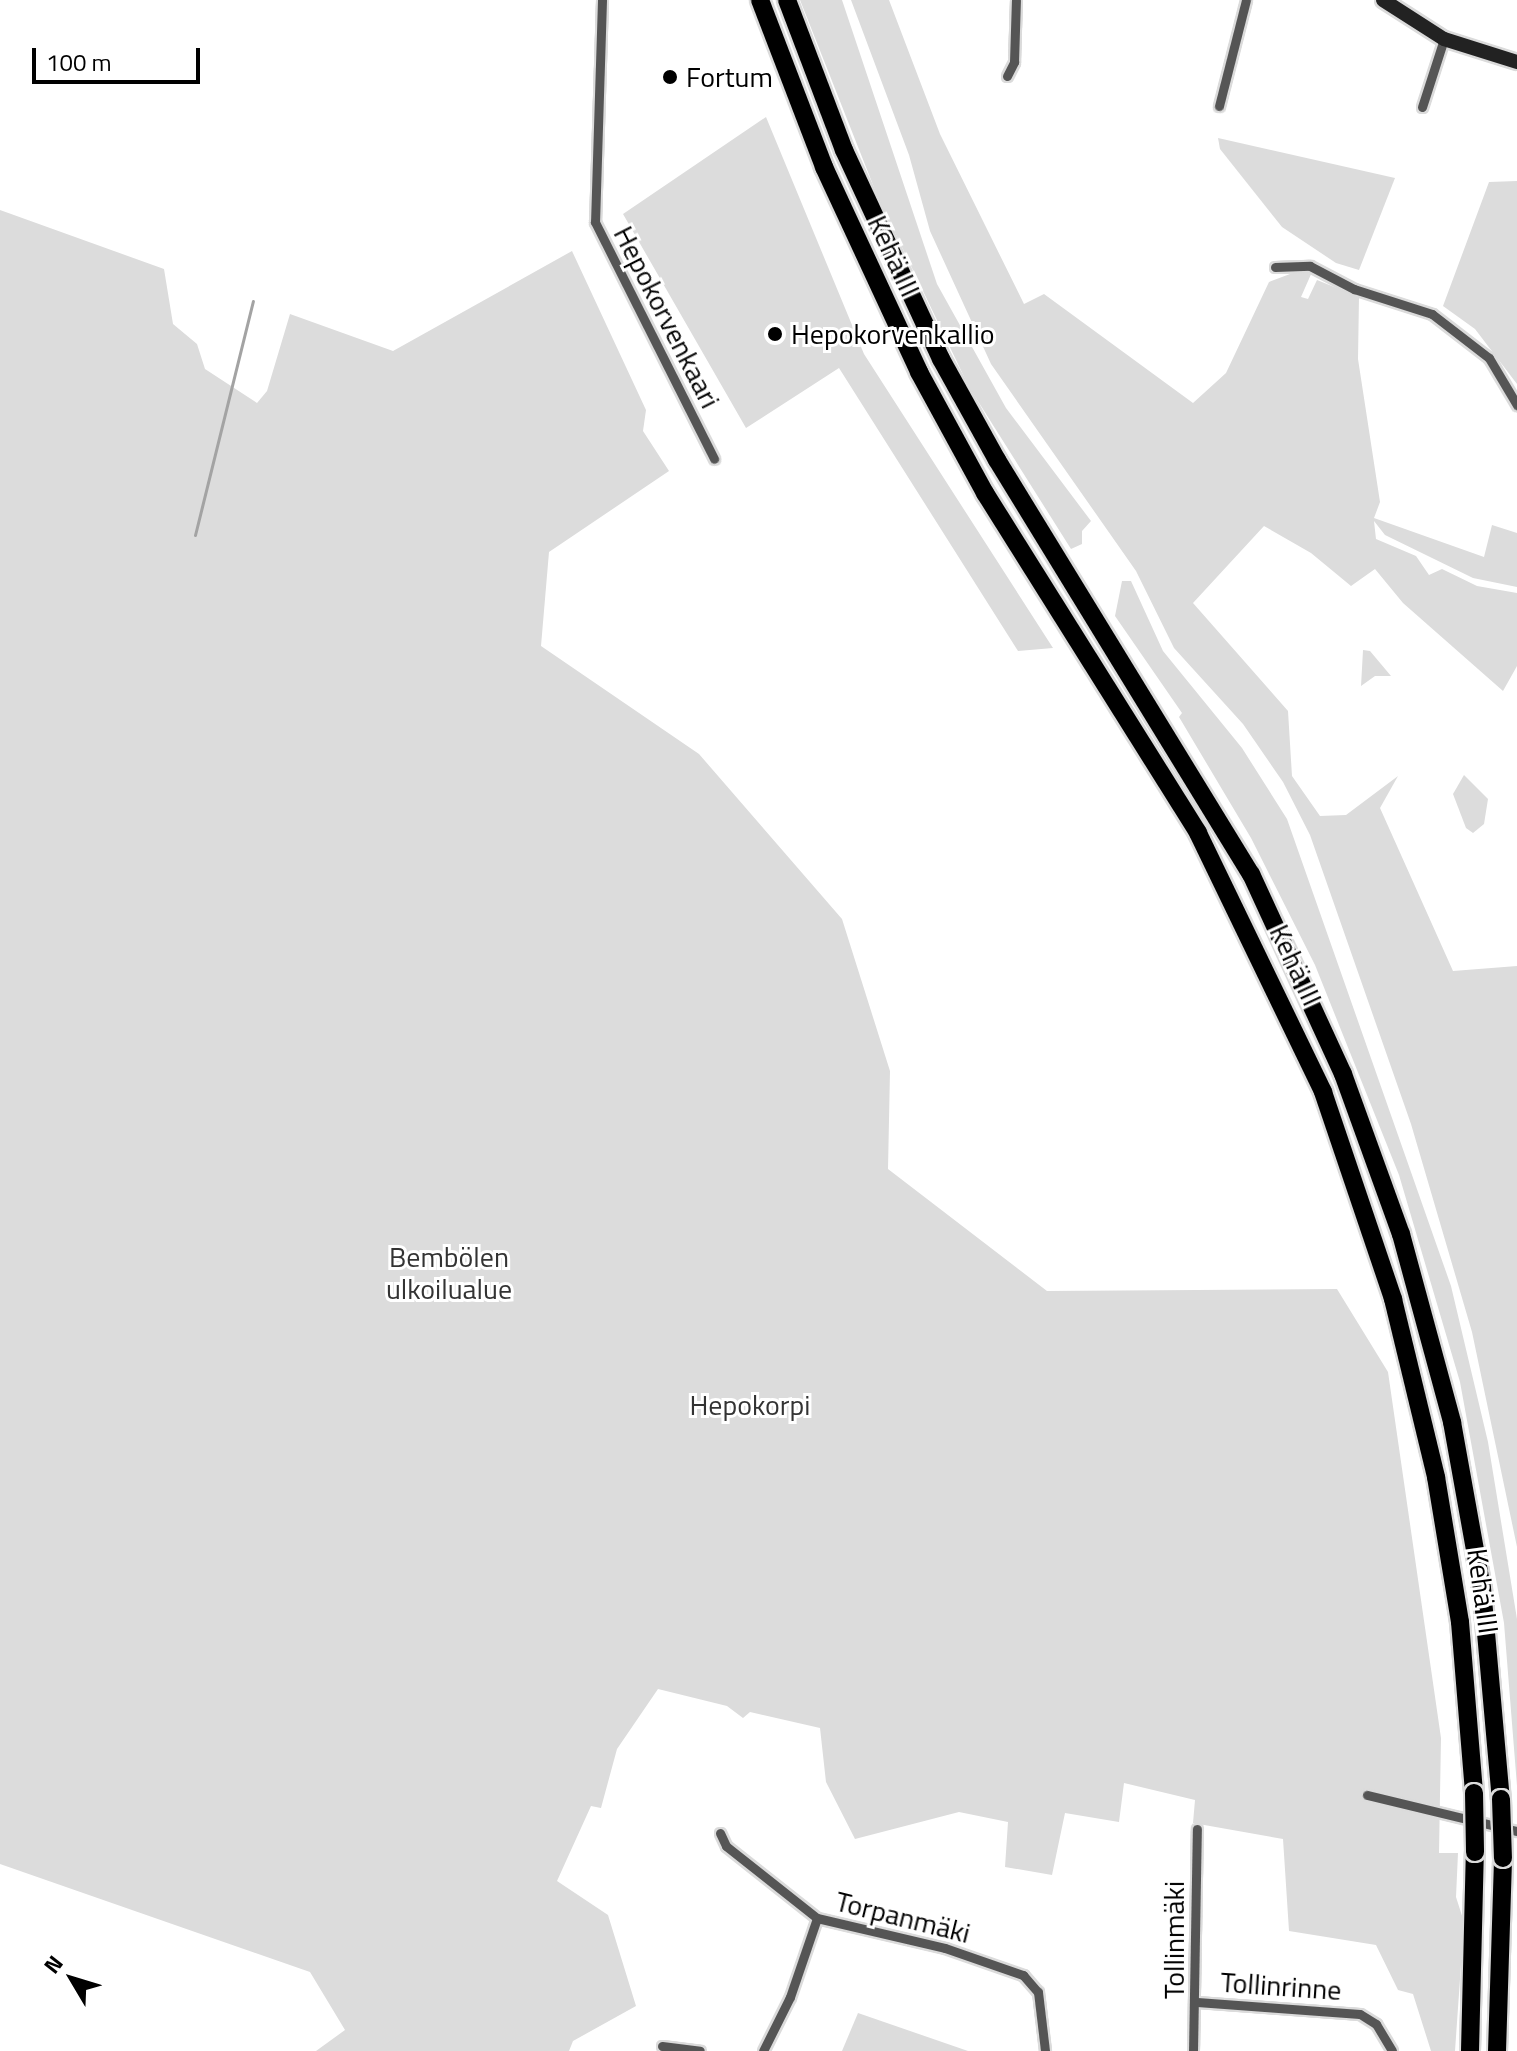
<!DOCTYPE html>
<meta charset="utf-8">
<style>
body{margin:0}
#map{position:relative;width:1517px;height:2051px;overflow:hidden;background:#fff;font-family:"Titillium Web",sans-serif}
div>[style]{position:absolute}
.green>*{inset:0;background:#dcdcdc}
.stream>*{height:3px;margin:-1.5px;padding:0 1.5px;transform-origin:1.5px;border-radius:1.5px;background:#a3a3a3}
.roads{filter:drop-shadow(2px 0 #dbdbdb) drop-shadow(-2px 0 #dbdbdb) drop-shadow(0 2px #dbdbdb) drop-shadow(0 -2px #dbdbdb)}
.street>*{height:9px;margin:-4.5px;padding:0 4.5px;transform-origin:4.5px;border-radius:4.5px;background:#555}
.secondary>*{height:14px;margin:-7px;padding:0 7px;transform-origin:7px;border-radius:7px;background:#222}
.highway>*{height:18px;margin:-9px;padding:0 9px;transform-origin:9px;border-radius:9px;background:#000}
.bridges{filter:drop-shadow(2px 0 #dbdbdb) drop-shadow(-2px 0 #dbdbdb) drop-shadow(0 2px #dbdbdb) drop-shadow(0 -2px #dbdbdb)}
.highway-bridge>*{height:18px;margin:-9px;padding:0 9px;transform-origin:9px;border-radius:9px;background:#000}
.dots>*{width:22px;height:22px;translate:-50% -50%;box-sizing:border-box;border:4px solid #fff;border-radius:50%}
span{translate:-50% -50%;white-space:nowrap;text-align:center;line-height:1.15;-webkit-text-stroke:6px #fff;paint-order:stroke}
.poi-label{font-size:28px;color:#000}
.left{translate:0 -50%;text-align:left}
.street-label{font-size:28px;color:#000}
.park-label{font-size:28px;color:#333}
.north{position:absolute;left:32px;top:1939px;width:80px;height:80px;-webkit-text-stroke:6px #fff;paint-order:stroke;rotate:308deg;font-size:22px;font-weight:700;line-height:32px;text-align:center;color:#000}
.north::after{content:'';display:block;margin:auto;width:28px;height:36px;background:#000;clip-path:polygon(50% 0,100% 100%,50% 72%,0 100%)}
.scale{position:absolute;left:32px;top:48px;width:168px;height:36px;box-sizing:border-box;border:4px solid #000;border-top:0;padding-left:10px;font-size:24px;line-height:28px;white-space:nowrap;color:#000;-webkit-text-stroke:6px #fff;paint-order:stroke}
</style>
<div id="map">
<div class="green">
<i style="clip-path:polygon(800px 0,842px 0,937px 284px,1006px 408px,1091px 521px,1082px 531px,1082px 544px,1071px 549px,969px 387px,877px 195px)"></i>
<i style="clip-path:polygon(851px 0,889px 0,940px 134px,1024px 304px,1044px 294px,1193px 403px,1226px 373px,1269px 282px,1298px 271px,1312px 272px,1301px 297px,1308px 299px,1317px 280px,1359px 297px,1358px 359px,1380px 502px,1374px 518px,1484px 557px,1492px 525px,1517px 533px,1517px 587px,1473px 578px,1385px 535px,1374px 521px,1376px 539px,1416px 556px,1429px 575px,1442px 569px,1477px 586px,1517px 593px,1517px 666px,1503px 691px,1403px 603px,1375px 569px,1351px 586px,1311px 553px,1264px 526px,1193px 603px,1288px 711px,1292px 776px,1320px 816px,1346px 815px,1398px 776px,1380px 808px,1453px 971px,1517px 966px,1517px 1547px,1472px 1332px,1411px 1124px,1310px 835px,1283px 782px,1243px 724px,1174px 648px,1136px 571px,991px 364px,930px 231px,909px 155px)"></i>
<i style="clip-path:polygon(766px 117px,864px 354px,1053px 648px,1018px 651px,839px 368px,746px 428px,623px 214px)"></i>
<i style="clip-path:polygon(1218px 138px,1395px 178px,1359px 270px,1336px 263px,1282px 227px,1220px 149px)"></i>
<i style="clip-path:polygon(1517px 181px,1517px 384px,1475px 329px,1443px 306px,1489px 182px)"></i>
<i style="clip-path:polygon(0 210px,164px 269px,173px 324px,197px 344px,205px 369px,257px 403px,267px 391px,290px 314px,393px 351px,572px 251px,646px 410px,643px 431px,669px 471px,549px 552px,541px 646px,699px 754px,842px 919px,890px 1071px,888px 1169px,1047px 1291px,1337px 1289px,1388px 1372px,1441px 1738px,1439px 1853px,1458px 1853px,1456px 1897px,1464px 1922px,1455px 2051px,1431px 2051px,1413px 1994px,1398px 1990px,1376px 1945px,1289px 1931px,1283px 1839px,1193px 1823px,1195px 1800px,1124px 1783px,1119px 1822px,1065px 1813px,1052px 1875px,1005px 1867px,1008px 1822px,959px 1812px,855px 1839px,826px 1782px,820px 1728px,750px 1712px,743px 1718px,727px 1706px,658px 1689px,617px 1749px,601px 1808px,591px 1806px,557px 1881px,608px 1915px,636px 2006px,573px 2041px,569px 2051px,316px 2051px,345px 2030px,310px 1972px,0 1864px)"></i>
<i style="clip-path:polygon(1122px 581px,1131px 581px,1163px 651px,1242px 748px,1287px 819px,1451px 1286px,1488px 1442px,1517px 1619px,1517px 1786px,1504px 1623px,1460px 1382px,1399px 1175px,1315px 965px,1251px 838px,1179px 717px,1182px 713px,1115px 616px)"></i>
<i style="clip-path:polygon(1363px 650px,1370px 651px,1391px 676px,1375px 676px,1361px 686px)"></i>
<i style="clip-path:polygon(1464px 775px,1488px 799px,1484px 824px,1473px 833px,1466px 828px,1453px 794px)"></i>
<i style="clip-path:polygon(858px 2013px,968px 2051px,842px 2051px)"></i>
</div>
<div class="stream">
<i style="left:195px;top:535px;width:241px;rotate:-76.1deg"></i>
</div>
<div class="roads">
<div class="street">
<i style="left:602px;top:0;width:222px;rotate:91.8deg"></i>
<i style="left:595px;top:222px;width:265px;rotate:63.3deg"></i>
<i style="left:1007px;top:76px;width:16px;rotate:-63deg"></i>
<i style="left:1014px;top:62px;width:62px;rotate:-88.2deg"></i>
<i style="left:1219px;top:106px;width:109px;rotate:-75.7deg"></i>
<i style="left:1422px;top:107px;width:71px;rotate:-72.1deg"></i>
<i style="left:1275px;top:267px;width:35px;rotate:-2deg"></i>
<i style="left:1310px;top:266px;width:50px;rotate:27.6deg"></i>
<i style="left:1354px;top:289px;width:82px;rotate:17.8deg"></i>
<i style="left:1432px;top:314px;width:72px;rotate:37.7deg"></i>
<i style="left:1489px;top:358px;width:55px;rotate:59.2deg"></i>
<i style="left:1367px;top:1795px;width:154px;rotate:13.5deg"></i>
<i style="left:720px;top:1833px;width:14px;rotate:65deg"></i>
<i style="left:726px;top:1846px;width:116px;rotate:38.4deg"></i>
<i style="left:817px;top:1918px;width:131px;rotate:13.2deg"></i>
<i style="left:945px;top:1948px;width:83px;rotate:19.1deg"></i>
<i style="left:1023px;top:1975px;width:23px;rotate:49deg"></i>
<i style="left:1038px;top:1992px;width:59px;rotate:83.2deg"></i>
<i style="left:1197px;top:2002px;width:163px;rotate:4.2deg"></i>
<i style="left:1360px;top:2014px;width:19px;rotate:32deg"></i>
<i style="left:1376px;top:2024px;width:31px;rotate:59deg"></i>
<i style="left:662px;top:2046px;width:38px;rotate:7deg"></i>
<i style="left:763px;top:2051px;width:60px;rotate:-63.4deg"></i>
<i style="left:790px;top:1997px;width:83px;rotate:-71.1deg"></i>
<i style="left:1193px;top:2051px;width:222px;rotate:-89deg"></i>
</div>
<div class="secondary">
<i style="left:1383px;top:0;width:72px;rotate:32.6deg"></i>
<i style="left:1444px;top:39px;width:77px;rotate:17.5deg"></i>
</div>
<div class="highway">
<i style="left:760px;top:0;width:179px;rotate:69deg"></i>
<i style="left:824px;top:167px;width:226px;rotate:65.1deg"></i>
<i style="left:919px;top:372px;width:138px;rotate:61.4deg"></i>
<i style="left:985px;top:493px;width:401px;rotate:57.9deg"></i>
<i style="left:1198px;top:833px;width:288px;rotate:64.2deg"></i>
<i style="left:1323px;top:1092px;width:219px;rotate:71.3deg"></i>
<i style="left:1393px;top:1299px;width:183px;rotate:76.4deg"></i>
<i style="left:1436px;top:1477px;width:147px;rotate:80.6deg"></i>
<i style="left:1460px;top:1622px;width:172px;rotate:85.3deg"></i>
<i style="left:787px;top:0;width:160px;rotate:69.2deg"></i>
<i style="left:844px;top:150px;width:230px;rotate:65.1deg"></i>
<i style="left:941px;top:359px;width:115px;rotate:61deg"></i>
<i style="left:997px;top:460px;width:486px;rotate:58.5deg"></i>
<i style="left:1251px;top:874px;width:220px;rotate:65.3deg"></i>
<i style="left:1343px;top:1074px;width:170px;rotate:70.1deg"></i>
<i style="left:1401px;top:1234px;width:195px;rotate:74.8deg"></i>
<i style="left:1452px;top:1422px;width:169px;rotate:79.8deg"></i>
<i style="left:1482px;top:1588px;width:212px;rotate:84.9deg"></i>
<i style="left:1470px;top:2051px;width:199px;rotate:-88.6deg"></i>
<i style="left:1497px;top:2051px;width:193px;rotate:-88.2deg"></i>
</div>
</div>
<div class="bridges">
<div class="highway-bridge">
<i style="left:1474px;top:1793px;width:59px;rotate:89deg"></i>
<i style="left:1501px;top:1799px;width:59px;rotate:88.1deg"></i>
</div>
</div>
<div class="dots">
<i style="left:670px;top:77px;background:#000"></i>
<i style="left:775px;top:334px;background:#000"></i>
</div>
<div class="poi-label">
<span class="left" style="left:686px;top:77px">Fortum</span>
<span class="left" style="left:791px;top:334px">Hepokorvenkallio</span>
</div>
<div class="street-label">
<span style="left:894px;top:256px;rotate:65deg">Kehä III</span>
<span style="left:667px;top:317px;rotate:63deg">Hepokorvenkaari</span>
<span style="left:1296px;top:965px;rotate:65deg">Kehä III</span>
<span style="left:1483px;top:1591px;rotate:82deg">Kehä III</span>
<span style="left:903px;top:1917px;rotate:14deg">Torpanmäki</span>
<span style="left:1174px;top:1940px;rotate:-90deg">Tollinmäki</span>
<span style="left:1281px;top:1986px;rotate:4deg">Tollinrinne</span>
</div>
<div class="park-label">
<span style="left:449px;top:1273px">Bembölen<br>ulkoilualue</span>
<span style="left:750px;top:1405px">Hepokorpi</span>
</div>
<div class="north">N</div>
<div class="scale">100 m</div>
</div>
